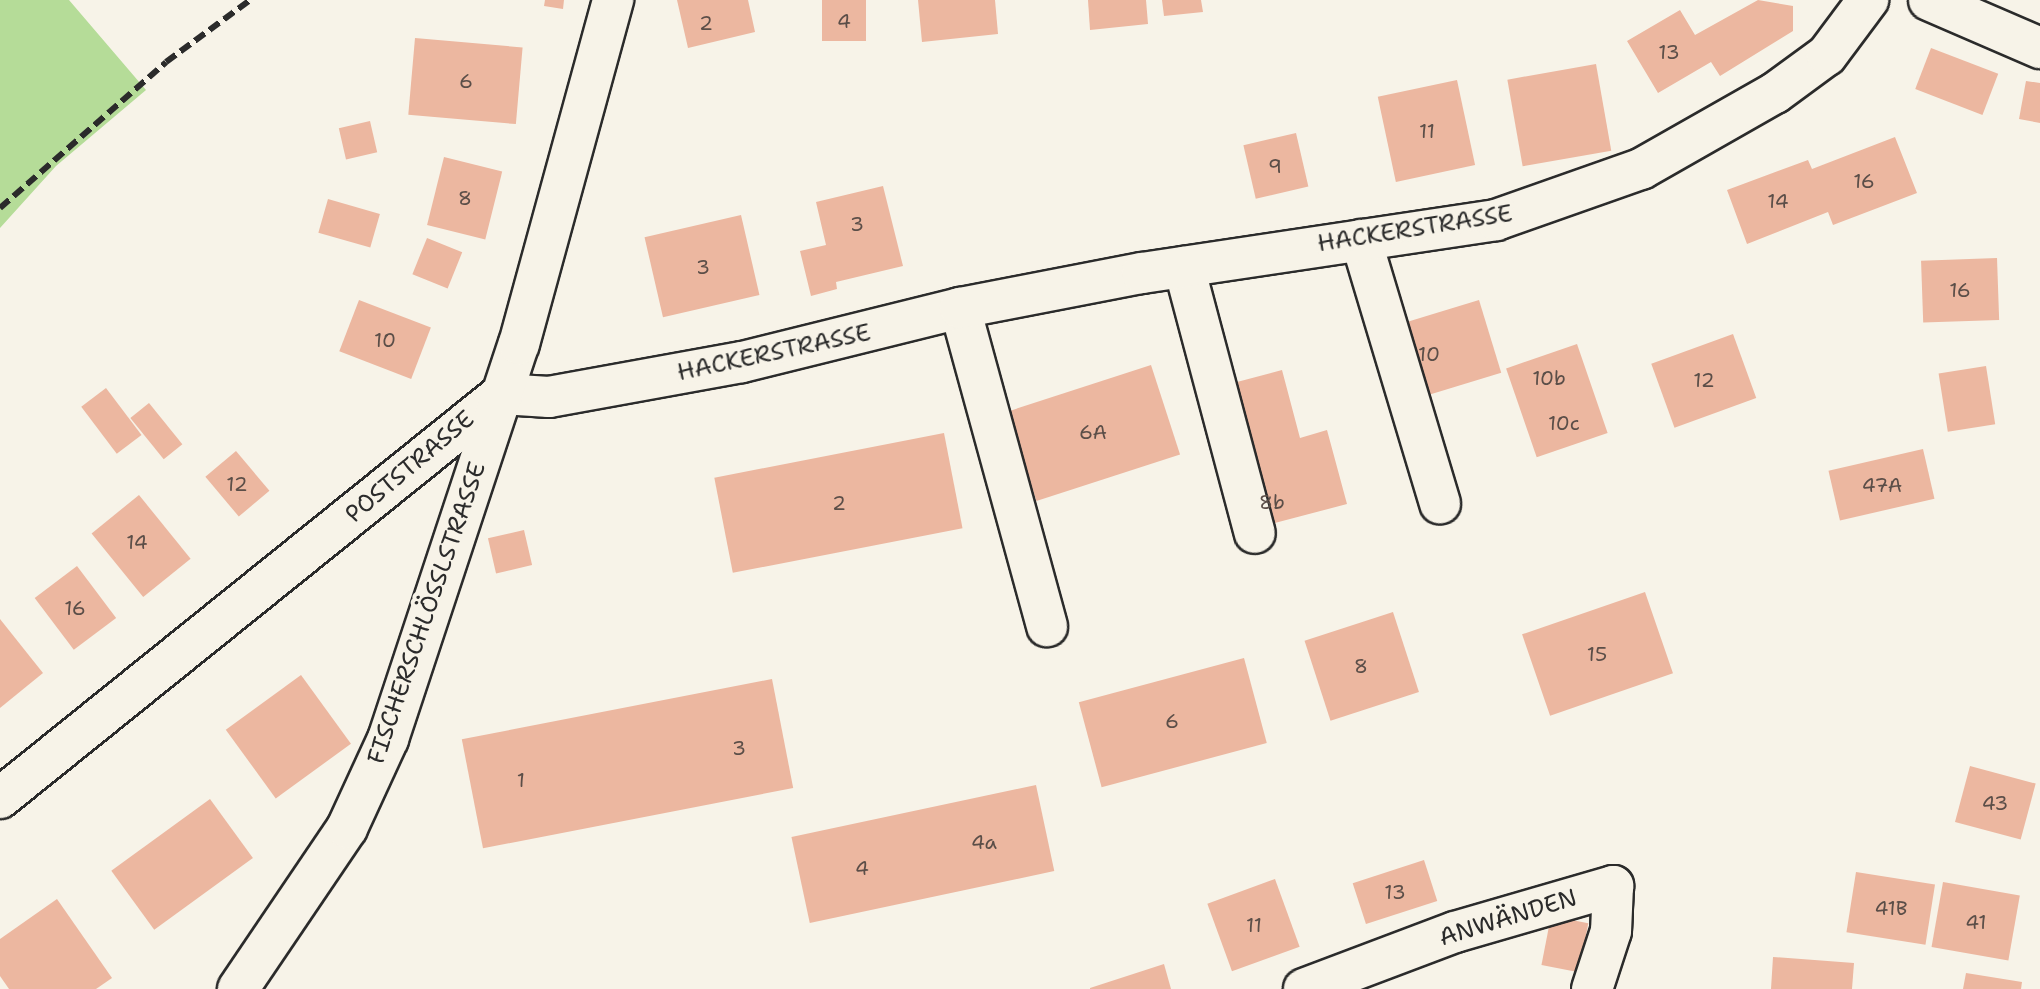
<!DOCTYPE html>
<meta charset="utf-8">
<style>
body{margin:0}
#map{position:relative;width:2040px;height:989px;overflow:hidden;background:#f7f3e8;font-family:"Shantell Sans",sans-serif}
div>[style]{position:absolute}
.green>*{inset:0;background:#b5dc98}
.building>*{inset:0;background:#ecb7a0;transform-origin:0 0}
.roads{filter:drop-shadow(2px 0 #2b2b2b) drop-shadow(-2px 0 #2b2b2b) drop-shadow(0 2px #2b2b2b) drop-shadow(0 -2px #2b2b2b)}
.minor>*{height:40px;margin:-20px;padding:0 20px;transform-origin:20px;border-radius:20px;background:#f7f3e8}
.rail>*{height:6px;margin-top:-3px;transform-origin:0;background:repeating-linear-gradient(90deg,#2b2b2b 0 12px,transparent 0 18px)}
span{translate:-50% -50%;white-space:nowrap;text-align:center;line-height:1.15;-webkit-text-stroke:8px #f7f3e8;paint-order:stroke}
.number-label{font-size:20px;color:#5b4e48}
.number-label span{-webkit-text-stroke-width:0}
.street-label{font-size:24px;color:#2b2b2b}
</style>
<div id="map">
<div class="green">
<i style="clip-path:polygon(0 0,69px 0,146px 90px,56px 166px,0 228px)"></i>
</div>
<div class="building">
<i style="clip-path:polygon(545px 0,564px 0,563px 9px,544px 6px)"></i>
<i style="clip-path:polygon(677px 0,748px 0,755px 32px,688px 48px)"></i>
<i style="left:822px;top:0;width:44px;height:41px"></i>
<i style="clip-path:polygon(918px 0,995px 0,998px 34px,922px 42px)"></i>
<i style="clip-path:polygon(1088px 0,1146px 0,1148px 24px,1090px 30px)"></i>
<i style="clip-path:polygon(1162px 0,1201px 0,1203px 12px,1164px 16px)"></i>
<i style="clip-path:polygon(1758px 0,1793px 6px,1793px 31px,1720px 76px,1711px 62px,1658px 93px,1627px 41px,1680px 10px,1695px 35px)"></i>
<i style="left:415px;top:38px;width:108px;height:77px;rotate:5deg"></i>
<i style="left:1931px;top:48px;width:72px;height:44px;rotate:21deg"></i>
<i style="left:1596px;top:64px;width:88px;height:90px;rotate:80deg"></i>
<i style="left:1457px;top:80px;width:87px;height:81px;rotate:78deg"></i>
<i style="clip-path:polygon(2026px 81px,2040px 83px,2040px 123px,2019px 119px)"></i>
<i style="left:370px;top:121px;width:32px;height:32px;rotate:77deg"></i>
<i style="left:1296px;top:133px;width:55px;height:54px;rotate:77deg"></i>
<i style="clip-path:polygon(1895px 137px,1917px 193px,1833px 225px,1828px 212px,1747px 244px,1727px 190px,1808px 160px,1812px 169px)"></i>
<i style="left:444px;top:157px;width:60px;height:70px;rotate:14deg"></i>
<i style="clip-path:polygon(883px 186px,903px 266px,836px 282px,837px 289px,811px 296px,800px 251px,826px 245px,816px 202px)"></i>
<i style="left:328px;top:199px;width:54px;height:35px;rotate:16deg"></i>
<i style="left:741px;top:215px;width:82px;height:99px;rotate:77deg"></i>
<i style="left:427px;top:238px;width:38px;height:39px;rotate:22deg"></i>
<i style="left:1997px;top:258px;width:62px;height:76px;rotate:88deg"></i>
<i style="left:359px;top:300px;width:77px;height:55px;rotate:21deg"></i>
<i style="left:1479px;top:300px;width:76px;height:84px;rotate:73deg"></i>
<i style="left:1733px;top:334px;width:68px;height:87px;rotate:70deg"></i>
<i style="left:1577px;top:344px;width:94px;height:75px;rotate:71deg"></i>
<i style="left:1151px;top:365px;width:94px;height:151px;rotate:72deg"></i>
<i style="left:1986px;top:366px;width:59px;height:48px;rotate:81deg"></i>
<i style="clip-path:polygon(1282px 370px,1300px 438px,1327px 430px,1347px 504px,1256px 528px,1228px 423px,1247px 418px,1237px 382px)"></i>
<i style="left:106px;top:388px;width:59px;height:31px;rotate:53deg"></i>
<i style="left:149px;top:403px;width:53px;height:24px;rotate:51deg"></i>
<i style="left:944px;top:433px;width:97px;height:234px;rotate:79deg"></i>
<i style="left:1923px;top:449px;width:51px;height:97px;rotate:77deg"></i>
<i style="left:236px;top:451px;width:52px;height:40px;rotate:50deg"></i>
<i style="left:139px;top:495px;width:82px;height:61px;rotate:51deg"></i>
<i style="left:524px;top:530px;width:36px;height:37px;rotate:77deg"></i>
<i style="left:77px;top:566px;width:65px;height:53px;rotate:53deg"></i>
<i style="left:1645px;top:592px;width:86px;height:130px;rotate:71deg"></i>
<i style="left:1393px;top:612px;width:84px;height:93px;rotate:72deg"></i>
<i style="clip-path:polygon(0 619px,43px 673px,0 708px)"></i>
<i style="left:1244px;top:658px;width:88px;height:171px;rotate:75deg"></i>
<i style="left:301px;top:675px;width:85px;height:93px;rotate:54deg"></i>
<i style="left:772px;top:679px;width:111px;height:316px;rotate:79deg"></i>
<i style="left:1970px;top:766px;width:68px;height:58px;rotate:15deg"></i>
<i style="left:1036px;top:785px;width:88px;height:250px;rotate:78deg"></i>
<i style="left:210px;top:799px;width:73px;height:122px;rotate:54deg"></i>
<i style="left:1424px;top:860px;width:43px;height:75px;rotate:72deg"></i>
<i style="left:1856px;top:872px;width:80px;height:61px;rotate:9deg"></i>
<i style="left:1275px;top:879px;width:72px;height:72px;rotate:70deg"></i>
<i style="left:1943px;top:882px;width:78px;height:66px;rotate:10deg"></i>
<i style="clip-path:polygon(57px 899px,112px 978px,96px 989px,9px 989px,0 976px,0 939px)"></i>
<i style="left:1551px;top:916px;width:38px;height:50px;rotate:11deg"></i>
<i style="clip-path:polygon(1773px 957px,1854px 963px,1852px 989px,1771px 989px)"></i>
<i style="clip-path:polygon(1164px 964px,1171px 989px,1090px 989px,1090px 988px)"></i>
<i style="clip-path:polygon(1966px 973px,2022px 982px,2021px 989px,1963px 989px)"></i>
</div>
<div class="roads">
<div class="minor">
<i style="left:1929px;top:0;width:121px;rotate:23.4deg"></i>
<i style="left:1361px;top:240px;width:275px;rotate:73.3deg"></i>
<i style="left:1184px;top:267px;width:275px;rotate:75.1deg"></i>
<i style="left:960px;top:308px;width:330px;rotate:74.7deg"></i>
<i style="left:502px;top:394px;width:47px;rotate:3.7deg"></i>
<i style="left:549px;top:397px;width:196px;rotate:-10.3deg"></i>
<i style="left:742px;top:362px;width:225px;rotate:-13.9deg"></i>
<i style="left:960px;top:308px;width:185px;rotate:-10.9deg"></i>
<i style="left:1142px;top:273px;width:358px;rotate:-8.5deg"></i>
<i style="left:1496px;top:220px;width:154px;rotate:-19.4deg"></i>
<i style="left:1641px;top:169px;width:154px;rotate:-29.6deg"></i>
<i style="left:1775px;top:93px;width:64px;rotate:-36.2deg"></i>
<i style="left:1827px;top:55px;width:69px;rotate:-53.3deg"></i>
<i style="left:0;top:798px;width:644px;rotate:-38.83deg"></i>
<i style="left:238px;top:989px;width:194px;rotate:-55.9deg"></i>
<i style="left:347px;top:828px;width:98px;rotate:-65.3deg"></i>
<i style="left:388px;top:739px;width:416px;rotate:-71.7deg"></i>
<i style="left:519px;top:344px;width:357px;rotate:-74.7deg"></i>
<i style="left:1304px;top:989px;width:161px;rotate:-20.7deg"></i>
<i style="left:1455px;top:932px;width:165px;rotate:-16.2deg"></i>
<i style="left:1613px;top:886px;width:45px;rotate:92.5deg"></i>
<i style="left:1611px;top:931px;width:61px;rotate:108.1deg"></i>
</div>
</div>
<div class="rail">
<i style="left:0;top:208px;width:221px;rotate:-41.3deg"></i>
<i style="left:166px;top:62px;width:104px;rotate:-36.4deg"></i>
</div>
<div class="number-label">
<span style="left:844px;top:21px">4</span>
<span style="left:706px;top:23px">2</span>
<span style="left:1669px;top:52px">13</span>
<span style="left:466px;top:81px">6</span>
<span style="left:1427px;top:131px">11</span>
<span style="left:1275px;top:166px">9</span>
<span style="left:1864px;top:181px">16</span>
<span style="left:465px;top:198px">8</span>
<span style="left:1778px;top:201px">14</span>
<span style="left:857px;top:224px">3</span>
<span style="left:703px;top:267px">3</span>
<span style="left:1960px;top:290px">16</span>
<span style="left:385px;top:340px">10</span>
<span style="left:1429px;top:354px">10</span>
<span style="left:1549px;top:378px">10b</span>
<span style="left:1704px;top:380px">12</span>
<span style="left:1564px;top:423px">10c</span>
<span style="left:1093px;top:432px">6A</span>
<span style="left:237px;top:484px">12</span>
<span style="left:1882px;top:485px">47A</span>
<span style="left:1272px;top:502px">8b</span>
<span style="left:839px;top:503px">2</span>
<span style="left:137px;top:542px">14</span>
<span style="left:75px;top:608px">16</span>
<span style="left:1597px;top:654px">15</span>
<span style="left:1361px;top:666px">8</span>
<span style="left:1172px;top:721px">6</span>
<span style="left:739px;top:748px">3</span>
<span style="left:521px;top:780px">1</span>
<span style="left:1995px;top:803px">43</span>
<span style="left:984px;top:842px">4a</span>
<span style="left:862px;top:868px">4</span>
<span style="left:1395px;top:892px">13</span>
<span style="left:1891px;top:908px">41B</span>
<span style="left:1976px;top:922px">41</span>
<span style="left:1254px;top:925px">11</span>
</div>
<div class="street-label">
<span style="left:1415px;top:229px;rotate:-9deg">HACKERSTRASSE</span>
<span style="left:774px;top:353px;rotate:-12deg">HACKERSTRASSE</span>
<span style="left:410px;top:467px;rotate:-40deg">POSTSTRASSE</span>
<span style="left:427px;top:613px;rotate:-71deg">FISCHERSCHLÖSSLSTRASSE</span>
<span style="left:1508px;top:918px;rotate:-17deg">ANWÄNDEN</span>
</div>
</div>
